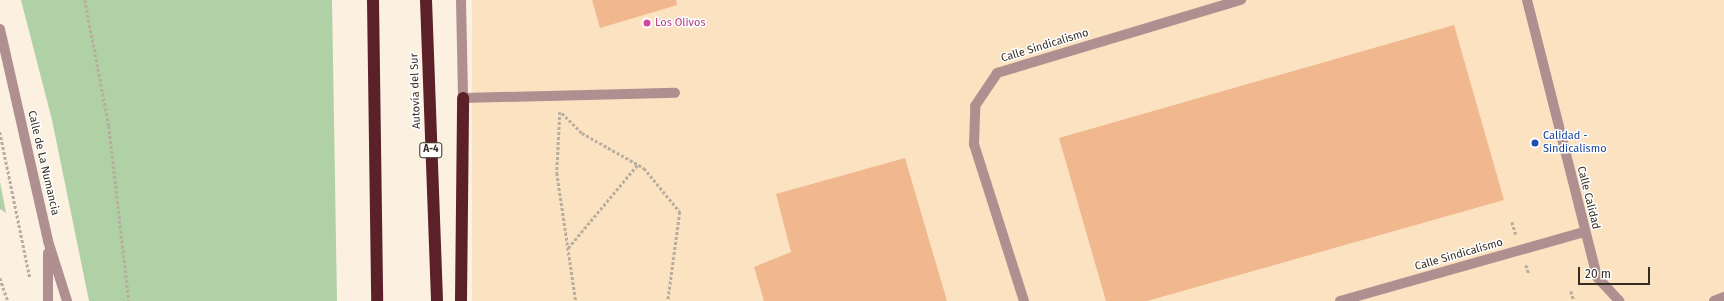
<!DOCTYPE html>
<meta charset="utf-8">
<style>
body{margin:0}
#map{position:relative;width:1724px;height:301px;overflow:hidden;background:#fcf0e0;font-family:"Fira Sans",sans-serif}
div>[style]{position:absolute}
.built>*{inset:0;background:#fbe2c0;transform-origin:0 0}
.green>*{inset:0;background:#b0d1a5}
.building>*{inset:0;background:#f1b890}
.path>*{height:2.5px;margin-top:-1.25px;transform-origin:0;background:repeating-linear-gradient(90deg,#b8aea0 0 3px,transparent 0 5px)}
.lane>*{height:10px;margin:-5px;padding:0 5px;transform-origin:5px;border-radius:5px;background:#af8f90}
.street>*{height:10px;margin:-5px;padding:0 5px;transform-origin:5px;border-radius:5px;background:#af8f90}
.highway>*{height:12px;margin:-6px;padding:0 6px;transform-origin:6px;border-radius:6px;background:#5c2128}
.dots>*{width:11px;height:11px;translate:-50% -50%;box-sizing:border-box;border:2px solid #fff;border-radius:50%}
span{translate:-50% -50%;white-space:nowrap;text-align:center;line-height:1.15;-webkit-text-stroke:3px #fff;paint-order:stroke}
.shield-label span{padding:1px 3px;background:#fff;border:1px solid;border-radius:3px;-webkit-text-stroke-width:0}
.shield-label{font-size:10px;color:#342d22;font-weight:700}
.hotel-label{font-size:11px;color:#b23c85}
.left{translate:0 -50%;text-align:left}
.street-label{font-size:11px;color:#342d22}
.transit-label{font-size:11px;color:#164399}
.scale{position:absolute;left:1578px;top:267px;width:72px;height:18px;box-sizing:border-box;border:2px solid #342d22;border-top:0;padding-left:5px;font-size:12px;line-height:14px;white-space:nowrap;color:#342d22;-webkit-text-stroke:3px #fff;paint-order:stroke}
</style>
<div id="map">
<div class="built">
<i style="left:472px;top:0;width:1252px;height:301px"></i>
</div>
<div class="green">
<i style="clip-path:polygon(21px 0,332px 0,337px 301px,89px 301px,52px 120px)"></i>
<i style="clip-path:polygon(0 182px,6px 213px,0 209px)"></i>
</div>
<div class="building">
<i style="clip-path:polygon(592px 0,676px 0,677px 5px,600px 28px)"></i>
<i style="clip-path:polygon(1454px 25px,1504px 200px,1147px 301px,1106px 301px,1059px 138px)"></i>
<i style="clip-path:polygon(905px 158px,947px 301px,764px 301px,754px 267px,791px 252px,776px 194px)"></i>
</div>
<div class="path">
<i style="left:85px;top:0;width:128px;rotate:79.2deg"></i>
<i style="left:109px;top:126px;width:176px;rotate:83.5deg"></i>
<i style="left:560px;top:112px;width:61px;rotate:92.8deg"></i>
<i style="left:557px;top:173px;width:129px;rotate:81.6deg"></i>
<i style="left:562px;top:113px;width:28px;rotate:45deg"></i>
<i style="left:582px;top:133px;width:71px;rotate:29.4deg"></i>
<i style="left:644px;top:168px;width:57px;rotate:50.7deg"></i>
<i style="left:680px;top:212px;width:90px;rotate:97.7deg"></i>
<i style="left:0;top:132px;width:149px;rotate:78.4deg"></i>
<i style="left:1512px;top:222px;width:13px;rotate:72deg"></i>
<i style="left:568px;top:248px;width:109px;rotate:-50.2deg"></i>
<i style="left:1526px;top:265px;width:9px;rotate:72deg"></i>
<i style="left:0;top:278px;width:24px;rotate:71deg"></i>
<i style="left:1571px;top:291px;width:10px;rotate:73deg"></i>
</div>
<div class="lane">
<i style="left:461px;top:0;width:98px;rotate:88.8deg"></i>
</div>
<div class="street">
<i style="left:1527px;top:0;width:286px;rotate:75.8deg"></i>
<i style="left:1597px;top:277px;width:33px;rotate:47deg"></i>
<i style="left:0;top:29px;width:217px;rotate:77.2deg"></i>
<i style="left:48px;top:241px;width:63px;rotate:72.4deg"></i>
<i style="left:463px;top:98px;width:212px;rotate:-1.4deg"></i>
<i style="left:48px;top:301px;width:48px;rotate:-90deg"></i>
<i style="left:1024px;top:301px;width:165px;rotate:-107.7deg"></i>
<i style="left:974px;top:144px;width:38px;rotate:-88deg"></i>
<i style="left:975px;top:106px;width:40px;rotate:-56deg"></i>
<i style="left:997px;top:73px;width:255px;rotate:-16.7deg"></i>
<i style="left:1340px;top:301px;width:254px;rotate:-15.8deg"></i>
<i style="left:1714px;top:301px;width:11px;rotate:-22deg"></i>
</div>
<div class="highway">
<i style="left:373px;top:0;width:301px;rotate:89.2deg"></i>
<i style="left:426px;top:0;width:301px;rotate:87.9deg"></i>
<i style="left:461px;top:301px;width:203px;rotate:-89.4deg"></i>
</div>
<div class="dots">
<i style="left:647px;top:23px;background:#d1479c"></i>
<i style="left:1535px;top:143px;background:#1a4fb4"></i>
</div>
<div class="shield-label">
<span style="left:431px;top:150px">A-4</span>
</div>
<div class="hotel-label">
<span class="left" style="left:655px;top:23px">Los Olivos</span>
</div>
<div class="street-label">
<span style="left:1045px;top:46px;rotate:-17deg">Calle Sindicalismo</span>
<span style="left:416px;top:91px;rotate:-92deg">Autovía del Sur</span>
<span style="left:43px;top:163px;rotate:77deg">Calle de La Numancia</span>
<span style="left:1588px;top:198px;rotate:76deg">Calle Calidad</span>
<span style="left:1459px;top:255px;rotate:-16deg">Calle Sindicalismo</span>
</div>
<div class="transit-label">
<span class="left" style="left:1543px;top:143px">Calidad -<br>Sindicalismo</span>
</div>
<div class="scale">20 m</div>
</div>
